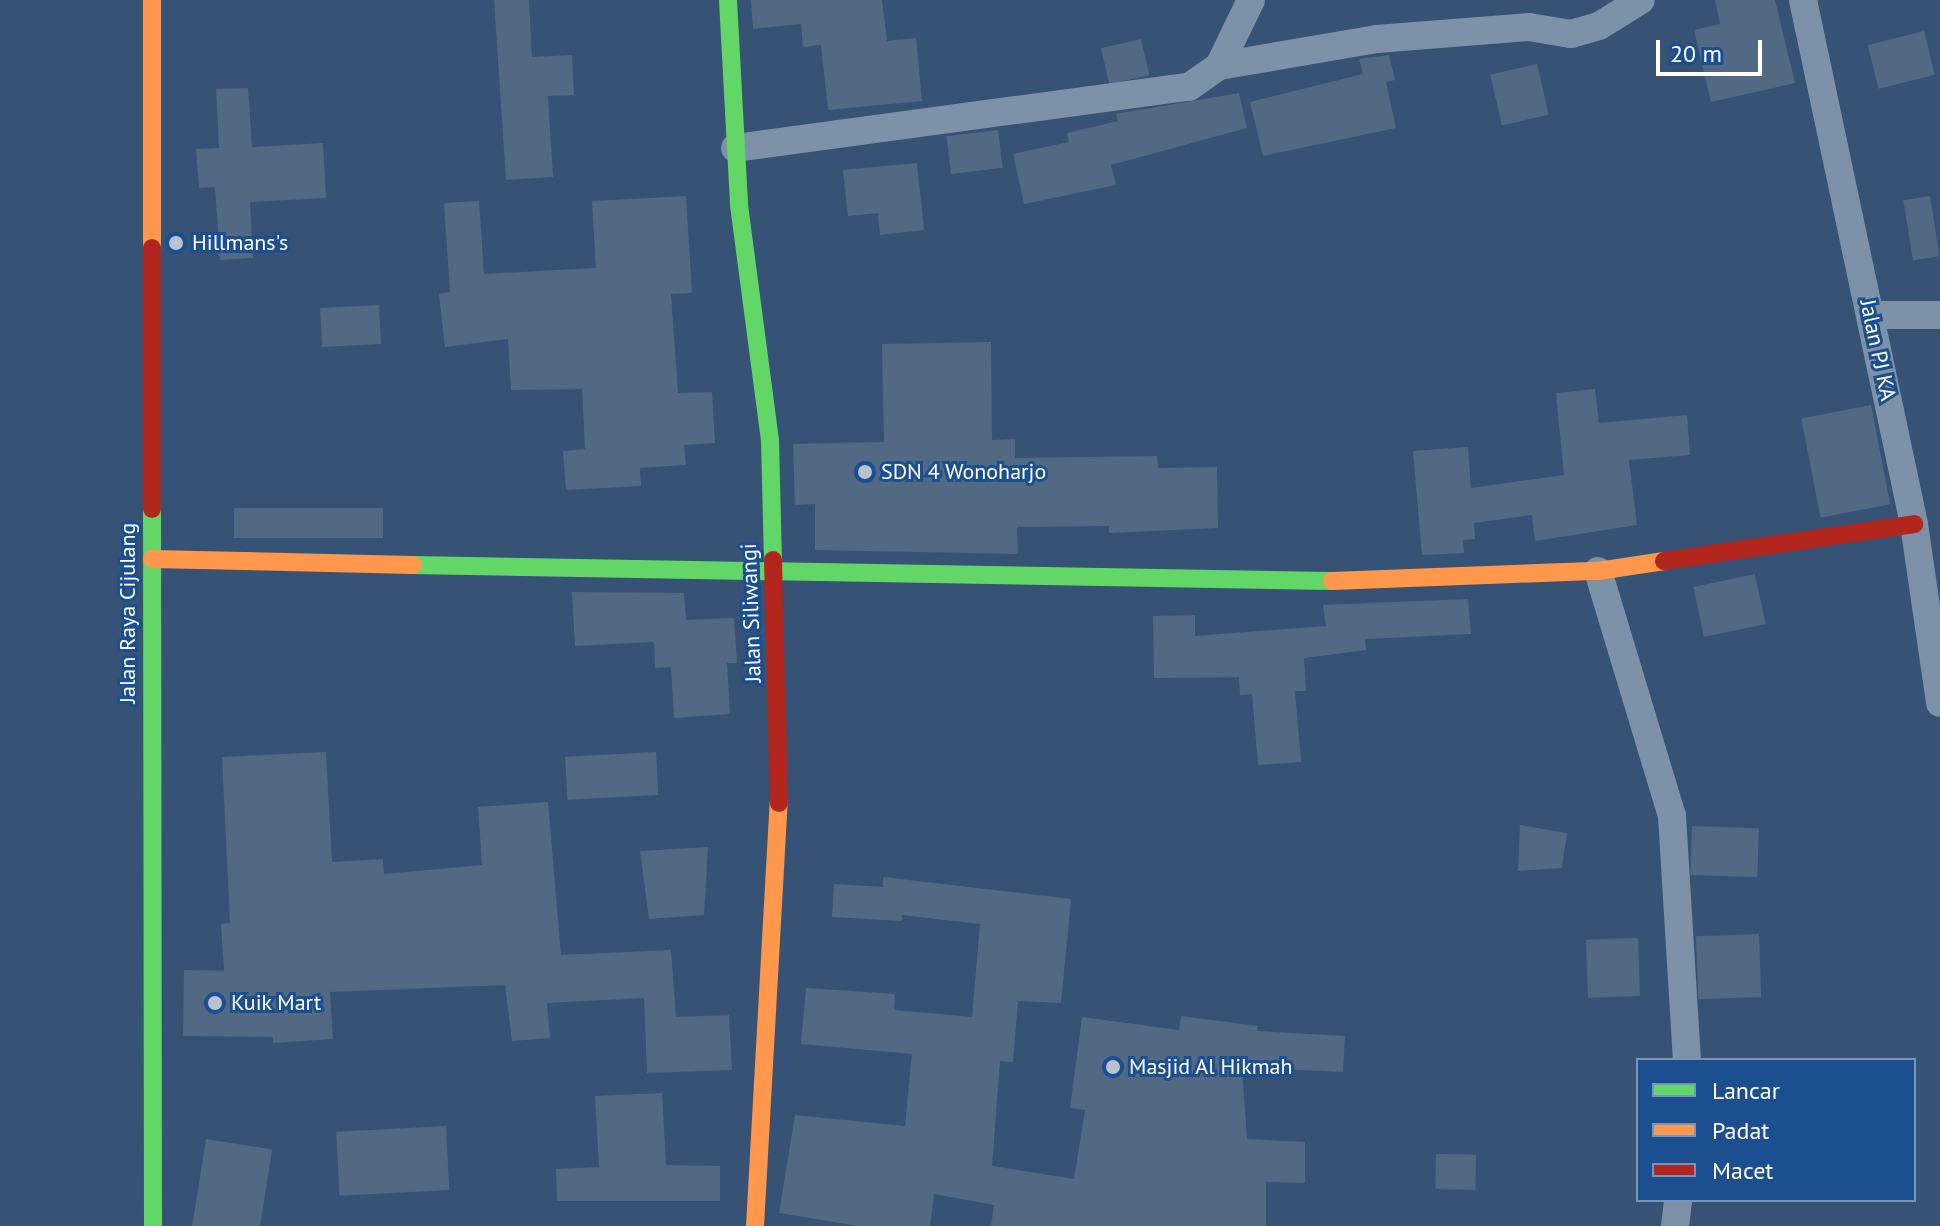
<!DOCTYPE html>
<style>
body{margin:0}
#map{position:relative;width:1940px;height:1226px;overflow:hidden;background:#365274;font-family:"PT Sans",sans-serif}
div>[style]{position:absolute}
.building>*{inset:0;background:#526984;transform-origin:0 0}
.street>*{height:28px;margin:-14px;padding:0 14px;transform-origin:14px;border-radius:14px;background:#7d92a8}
.fast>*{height:18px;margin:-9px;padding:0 9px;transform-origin:9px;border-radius:9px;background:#63d668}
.slow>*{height:18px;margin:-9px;padding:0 9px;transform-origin:9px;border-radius:9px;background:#ff974d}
.jam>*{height:18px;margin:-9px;padding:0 9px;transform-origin:9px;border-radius:9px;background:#b3261e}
.dots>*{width:22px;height:22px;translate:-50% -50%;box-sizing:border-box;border:4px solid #1b4f8f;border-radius:50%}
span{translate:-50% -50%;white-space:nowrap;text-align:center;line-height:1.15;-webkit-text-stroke:6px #1b4f8f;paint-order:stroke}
.poi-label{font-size:22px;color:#fff}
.left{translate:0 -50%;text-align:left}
.street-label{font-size:22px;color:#fff}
.legend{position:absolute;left:1636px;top:1058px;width:280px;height:144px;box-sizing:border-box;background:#1b4f8f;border:2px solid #7695bc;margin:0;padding:10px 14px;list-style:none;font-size:24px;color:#fff}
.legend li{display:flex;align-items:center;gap:16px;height:40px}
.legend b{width:40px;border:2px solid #7695bc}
.scale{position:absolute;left:1656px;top:40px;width:106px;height:36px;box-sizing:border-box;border:4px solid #fff;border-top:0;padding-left:10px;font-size:24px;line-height:28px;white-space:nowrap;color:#fff;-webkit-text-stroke:6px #1b4f8f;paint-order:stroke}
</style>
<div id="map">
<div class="building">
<i style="clip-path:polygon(494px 0,529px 0,532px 57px,572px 55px,574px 95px,548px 96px,553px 177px,506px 180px)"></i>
<i style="clip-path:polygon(751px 0,882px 0,887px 41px,916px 38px,922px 101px,828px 110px,821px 45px,803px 47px,801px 24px,753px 29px)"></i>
<i style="clip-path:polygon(1715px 0,1775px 0,1795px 83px,1711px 102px,1694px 30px,1720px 24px)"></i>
<i style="left:1924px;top:31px;width:45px;height:58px;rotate:76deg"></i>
<i style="left:1141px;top:39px;width:37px;height:41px;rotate:77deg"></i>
<i style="clip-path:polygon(1389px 55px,1395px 80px,1386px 82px,1396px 128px,1263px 156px,1250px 102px,1363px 74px,1359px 59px)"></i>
<i style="left:1537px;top:64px;width:52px;height:48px;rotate:77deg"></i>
<i style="clip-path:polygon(248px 88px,252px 147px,323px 143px,326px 198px,250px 202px,253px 258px,220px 260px,215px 187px,199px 188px,196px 149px,219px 148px,216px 89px)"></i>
<i style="clip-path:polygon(1239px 93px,1247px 128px,1111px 165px,1116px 185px,1024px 204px,1013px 154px,1069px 142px,1067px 133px,1118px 121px,1116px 114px)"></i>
<i style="left:998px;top:130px;width:38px;height:52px;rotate:83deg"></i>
<i style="clip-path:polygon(917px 163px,924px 230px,880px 235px,878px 213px,848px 216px,843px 170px)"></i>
<i style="clip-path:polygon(686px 196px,692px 293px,671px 294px,678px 393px,712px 392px,715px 443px,684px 445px,686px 465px,640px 468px,641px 486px,566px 490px,563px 451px,585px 449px,582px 389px,511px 390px,508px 339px,445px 347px,439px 294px,450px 292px,444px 203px,479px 201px,484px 274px,596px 268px,592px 201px)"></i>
<i style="left:1930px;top:196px;width:61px;height:27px;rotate:81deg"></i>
<i style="left:379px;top:305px;width:39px;height:59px;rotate:87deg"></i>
<i style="clip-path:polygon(991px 342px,992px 440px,1015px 439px,1015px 458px,1157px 456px,1158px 468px,1217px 467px,1218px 528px,1109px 533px,1109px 526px,1017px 527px,1018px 554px,815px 550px,815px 504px,795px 505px,793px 444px,884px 442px,882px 344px)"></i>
<i style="clip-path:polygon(1595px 389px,1599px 423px,1687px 415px,1690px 455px,1629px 460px,1637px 525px,1535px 541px,1532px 515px,1474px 523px,1475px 539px,1463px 540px,1464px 553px,1422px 555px,1413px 451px,1468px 447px,1471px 488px,1564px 475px,1556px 393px)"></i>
<i style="left:1871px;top:405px;width:101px;height:71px;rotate:79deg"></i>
<i style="left:234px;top:508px;width:149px;height:30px"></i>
<i style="left:1755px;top:574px;width:51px;height:63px;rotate:78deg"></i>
<i style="clip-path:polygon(572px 592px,684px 593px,686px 620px,734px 618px,737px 663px,727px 663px,730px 714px,674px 718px,671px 667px,655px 668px,654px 642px,575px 646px)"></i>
<i style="clip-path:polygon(1468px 599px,1471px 634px,1365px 639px,1366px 650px,1304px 658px,1306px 691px,1295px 691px,1301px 762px,1258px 765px,1252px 694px,1240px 695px,1239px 677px,1154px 678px,1153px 616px,1195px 615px,1195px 636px,1326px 626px,1323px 605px)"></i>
<i style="clip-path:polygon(326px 752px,332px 862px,383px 859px,384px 874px,482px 865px,478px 807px,548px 802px,561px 955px,671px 950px,676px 1017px,729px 1015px,732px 1070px,647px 1073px,644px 998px,547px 1003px,550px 1038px,512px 1041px,505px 985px,330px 992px,333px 1039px,273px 1043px,273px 1037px,183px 1036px,184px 970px,224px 971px,221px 924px,230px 923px,222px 757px)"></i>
<i style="left:656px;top:752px;width:43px;height:91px;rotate:87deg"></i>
<i style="clip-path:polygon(1520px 825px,1567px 833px,1562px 868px,1518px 871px)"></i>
<i style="left:1692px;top:826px;width:67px;height:49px;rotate:2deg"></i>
<i style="clip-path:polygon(708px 847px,704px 915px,649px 919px,640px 851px)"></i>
<i style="clip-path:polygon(883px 877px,1071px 899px,1061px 1003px,1018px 1001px,1013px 1062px,1000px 1061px,992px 1166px,1074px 1179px,1085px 1110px,1070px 1108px,1082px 1017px,1179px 1030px,1181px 1016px,1258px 1026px,1257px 1031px,1345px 1036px,1343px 1072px,1242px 1067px,1247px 1139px,1305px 1142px,1305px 1183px,1266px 1182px,1266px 1226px,991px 1226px,994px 1205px,934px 1194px,930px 1226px,858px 1226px,779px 1213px,795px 1115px,905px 1126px,912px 1054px,801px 1044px,806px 988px,895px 994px,894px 1010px,972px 1017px,980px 924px,902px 915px,902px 921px,832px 917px,834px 884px,883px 887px)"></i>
<i style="left:1759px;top:934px;width:63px;height:63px;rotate:88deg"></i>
<i style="left:1638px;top:938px;width:58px;height:52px;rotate:88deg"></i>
<i style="clip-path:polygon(662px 1093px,666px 1165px,720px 1166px,720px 1201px,557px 1201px,556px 1169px,599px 1167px,595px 1096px)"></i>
<i style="left:446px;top:1126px;width:64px;height:110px;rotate:87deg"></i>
<i style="left:206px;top:1139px;width:67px;height:88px;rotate:9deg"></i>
<i style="left:1436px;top:1154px;width:40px;height:35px;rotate:1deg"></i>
</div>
<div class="street">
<i style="left:1803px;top:0;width:536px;rotate:78.04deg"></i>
<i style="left:1914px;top:524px;width:181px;rotate:81.7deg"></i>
<i style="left:1219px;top:66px;width:160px;rotate:-9.7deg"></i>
<i style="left:1377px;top:39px;width:152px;rotate:-4.5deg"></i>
<i style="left:1529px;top:27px;width:43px;rotate:9.5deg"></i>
<i style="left:1571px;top:34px;width:29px;rotate:-16deg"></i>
<i style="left:1599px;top:26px;width:49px;rotate:-31.8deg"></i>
<i style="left:735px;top:148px;width:458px;rotate:-7.7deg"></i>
<i style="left:1189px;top:87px;width:37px;rotate:-35deg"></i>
<i style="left:1219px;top:66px;width:73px;rotate:-64.1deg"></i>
<i style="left:1871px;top:315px;width:69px"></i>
<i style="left:1598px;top:571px;width:256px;rotate:73.2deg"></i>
<i style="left:1672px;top:816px;width:244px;rotate:86.5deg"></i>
<i style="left:1675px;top:1226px;width:26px;rotate:-83deg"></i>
</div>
<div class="fast">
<i style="left:728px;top:0;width:205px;rotate:86.9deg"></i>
<i style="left:739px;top:205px;width:237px;rotate:82.5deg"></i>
<i style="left:770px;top:440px;width:120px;rotate:88.6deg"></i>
<i style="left:152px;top:509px;width:717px;rotate:89.92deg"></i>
<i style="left:413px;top:565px;width:919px;rotate:1deg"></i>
</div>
<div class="slow">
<i style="left:152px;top:0;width:248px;rotate:90deg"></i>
<i style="left:152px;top:559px;width:261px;rotate:1.3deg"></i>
<i style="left:1332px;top:581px;width:266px;rotate:-2.2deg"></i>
<i style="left:1598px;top:571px;width:67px;rotate:-8.6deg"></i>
<i style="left:755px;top:1226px;width:424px;rotate:-86.8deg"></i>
</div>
<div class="jam">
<i style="left:152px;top:248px;width:261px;rotate:90deg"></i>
<i style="left:773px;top:560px;width:243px;rotate:88.6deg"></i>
<i style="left:1664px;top:561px;width:253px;rotate:-8.4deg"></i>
</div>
<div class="dots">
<i style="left:176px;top:243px;background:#b9c2ce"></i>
<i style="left:865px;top:472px;background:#b9c2ce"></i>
<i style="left:215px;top:1003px;background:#b9c2ce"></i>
<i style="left:1113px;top:1067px;background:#b9c2ce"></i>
</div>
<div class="poi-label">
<span class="left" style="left:192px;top:243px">Hillmans's</span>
<span class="left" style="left:881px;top:472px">SDN 4 Wonoharjo</span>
<span class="left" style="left:231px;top:1003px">Kuik Mart</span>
<span class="left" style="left:1129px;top:1067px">Masjid Al Hikmah</span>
</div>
<div class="street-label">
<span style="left:1878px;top:350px;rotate:78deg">Jalan PJ KA</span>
<span style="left:128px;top:613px;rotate:-90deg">Jalan Raya Cijulang</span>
<span style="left:751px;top:613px;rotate:-92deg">Jalan Siliwangi</span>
</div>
<ul class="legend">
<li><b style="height:10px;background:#63d668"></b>Lancar</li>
<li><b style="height:10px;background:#ff974d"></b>Padat</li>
<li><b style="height:10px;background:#b3261e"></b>Macet</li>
</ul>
<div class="scale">20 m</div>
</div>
